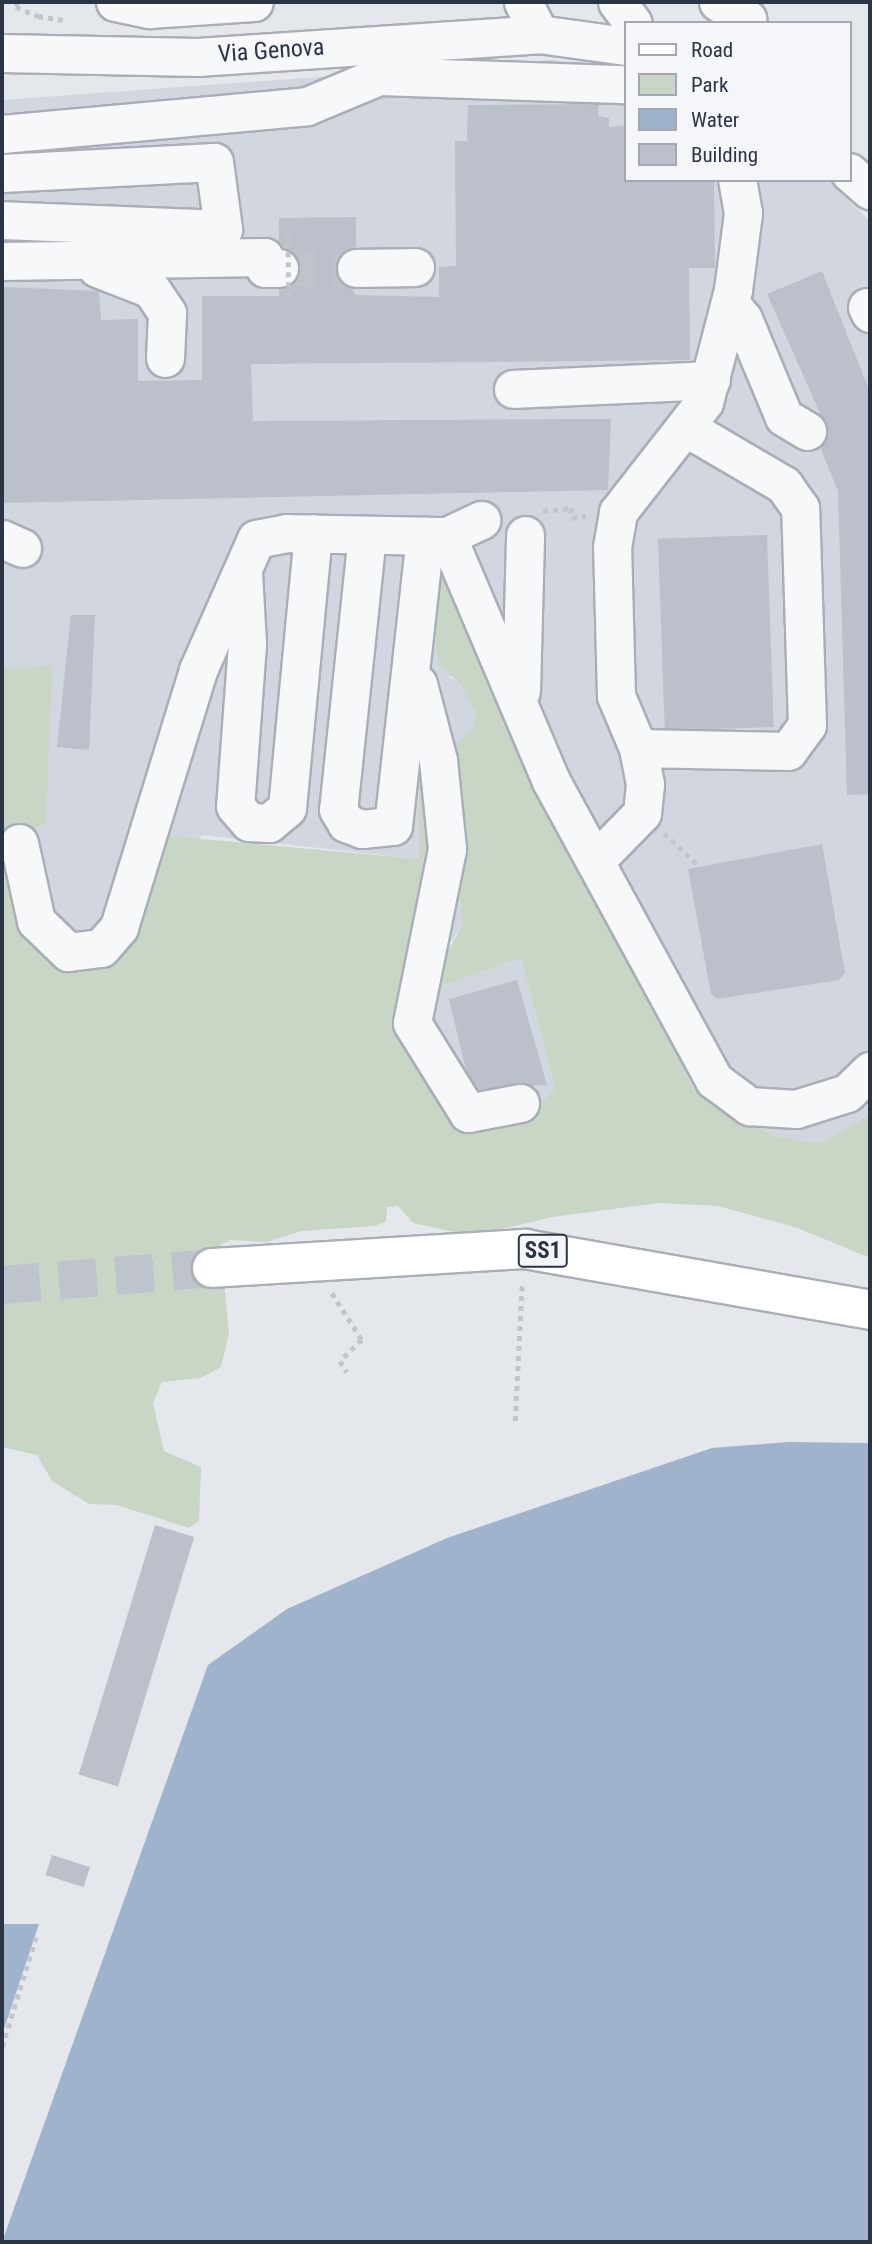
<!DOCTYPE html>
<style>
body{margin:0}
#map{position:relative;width:872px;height:2244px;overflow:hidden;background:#e4e7ec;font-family:"Roboto Condensed",sans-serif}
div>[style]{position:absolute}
.built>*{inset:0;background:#d2d6de}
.green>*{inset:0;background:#c9d6c5}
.water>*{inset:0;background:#9fb4cc}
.building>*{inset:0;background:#bbc0ca;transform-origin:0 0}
.minor-tunnel>*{height:37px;margin-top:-18.5px;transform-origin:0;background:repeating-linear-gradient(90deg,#bfc3cb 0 37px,transparent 0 55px)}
.major-tunnel>*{height:38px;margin-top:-19px;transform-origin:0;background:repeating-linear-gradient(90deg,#bfc3cb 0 38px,transparent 0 57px)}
.path>*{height:4.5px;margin-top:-2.25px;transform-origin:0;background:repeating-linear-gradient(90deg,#c2c5cb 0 5px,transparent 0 10px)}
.roads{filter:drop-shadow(2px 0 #a9aeb7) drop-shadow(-2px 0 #a9aeb7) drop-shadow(0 2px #a9aeb7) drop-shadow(0 -2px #a9aeb7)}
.minor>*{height:37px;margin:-18.5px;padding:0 18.5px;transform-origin:18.5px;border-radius:18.5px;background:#f7f8fa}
.major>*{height:38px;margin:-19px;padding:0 19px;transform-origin:19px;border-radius:19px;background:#fff}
.path-bridge>*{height:4.5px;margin-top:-2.25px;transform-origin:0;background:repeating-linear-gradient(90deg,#c2c5cb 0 5px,transparent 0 10px)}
span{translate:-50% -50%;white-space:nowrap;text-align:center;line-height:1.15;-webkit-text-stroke:5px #f4f6f9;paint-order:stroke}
.shield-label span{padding:2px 5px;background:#f4f6f9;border:2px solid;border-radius:5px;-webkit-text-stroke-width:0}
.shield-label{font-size:23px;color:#2b3445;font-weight:700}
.street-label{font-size:24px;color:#2b3445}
.frame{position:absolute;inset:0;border:4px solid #2b3445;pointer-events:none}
.legend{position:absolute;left:624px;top:21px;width:228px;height:161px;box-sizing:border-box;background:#f4f6f9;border:2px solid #a4a8b1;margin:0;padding:9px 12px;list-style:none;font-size:21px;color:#2b3445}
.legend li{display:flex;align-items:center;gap:14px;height:35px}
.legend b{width:35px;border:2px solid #a4a8b1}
</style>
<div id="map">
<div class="built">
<i style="clip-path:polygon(552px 60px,625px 68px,625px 180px,827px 180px,870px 221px,870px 1115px,822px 1143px,775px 1136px,694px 1090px,497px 679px,447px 676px,460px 683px,476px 713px,462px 925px,443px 953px,441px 986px,521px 958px,555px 1088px,536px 1108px,461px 1117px,430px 1076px,430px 905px,415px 750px,423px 854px,418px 859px,202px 835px,151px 898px,134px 938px,105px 958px,16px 913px,52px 666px,2px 667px,2px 100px)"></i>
</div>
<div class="green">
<i style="clip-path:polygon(438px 579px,450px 580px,694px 1090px,775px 1136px,821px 1143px,870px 1115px,870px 1258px,798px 1228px,718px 1206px,659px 1203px,552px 1217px,473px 1236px,413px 1223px,398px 1206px,387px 1207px,386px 1221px,375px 1226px,301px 1231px,267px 1242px,231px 1240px,220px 1245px,229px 1333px,221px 1367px,200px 1378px,162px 1382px,153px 1403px,164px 1451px,201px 1467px,199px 1521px,189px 1528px,117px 1505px,89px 1504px,52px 1481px,37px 1455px,2px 1447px,2px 667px,52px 666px,46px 822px,27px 833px,16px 913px,105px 958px,134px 938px,169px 836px,419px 859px,419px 744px,436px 827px,409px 964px,461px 1117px,536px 1108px,555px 1088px,521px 958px,441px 986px,430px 984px,462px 925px,450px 748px,473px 729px,476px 713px,460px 684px,438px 663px,432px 601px)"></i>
</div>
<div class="water">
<i style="clip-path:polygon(789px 1442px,870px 1443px,870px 2242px,2px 2242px,208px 1665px,287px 1609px,447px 1538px,712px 1448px)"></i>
<i style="clip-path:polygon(2px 1924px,39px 1924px,2px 2035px)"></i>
</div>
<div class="building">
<i style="clip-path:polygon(599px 104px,598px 116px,609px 118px,609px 127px,625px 126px,625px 180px,714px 180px,715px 268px,689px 268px,690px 360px,251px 364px,253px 421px,611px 419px,608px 490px,2px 503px,2px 287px,99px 291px,101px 320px,138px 319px,138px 381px,202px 380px,202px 296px,279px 296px,279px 289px,297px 278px,297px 258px,279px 243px,279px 218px,356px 217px,356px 247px,345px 250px,335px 268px,356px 295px,439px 297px,439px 267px,456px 266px,455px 141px,467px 141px,468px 105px)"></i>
<i style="clip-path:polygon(822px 271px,870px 392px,870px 794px,847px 795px,838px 491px,820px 447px,828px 431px,767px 294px)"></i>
<i style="left:767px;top:535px;width:192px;height:109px;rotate:88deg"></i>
<i style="clip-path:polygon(71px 615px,95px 615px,89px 750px,57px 747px)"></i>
<i style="clip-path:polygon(822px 844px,845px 973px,839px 980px,717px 999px,711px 994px,688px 869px)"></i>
<i style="clip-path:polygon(517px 980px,547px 1085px,478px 1090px,466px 1070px,449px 999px)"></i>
<i style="left:155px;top:1525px;width:41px;height:261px;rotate:17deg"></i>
<i style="left:52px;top:1855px;width:40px;height:21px;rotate:18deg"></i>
</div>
<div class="minor-tunnel">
<i style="left:279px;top:268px;width:77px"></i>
</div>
<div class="major-tunnel">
<i style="left:2px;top:1285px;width:211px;rotate:-4.6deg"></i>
</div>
<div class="path">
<i style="left:18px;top:2px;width:5px;rotate:112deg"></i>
<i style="left:16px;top:7px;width:24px;rotate:22deg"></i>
<i style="left:38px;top:16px;width:25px;rotate:9deg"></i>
<i style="left:543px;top:511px;width:28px;rotate:-6deg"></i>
<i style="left:571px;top:508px;width:10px;rotate:84deg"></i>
<i style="left:572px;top:518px;width:14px;rotate:-8deg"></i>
<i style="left:664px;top:833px;width:45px;rotate:43.2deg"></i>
<i style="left:332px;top:1293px;width:56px;rotate:57.4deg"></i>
<i style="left:362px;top:1340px;width:30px;rotate:136deg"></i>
<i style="left:340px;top:1361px;width:13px;rotate:58deg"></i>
<i style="left:515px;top:1421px;width:140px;rotate:-87.1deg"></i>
<i style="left:2px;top:2047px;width:119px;rotate:-72.9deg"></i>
</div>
<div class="roads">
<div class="minor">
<i style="left:115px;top:2px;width:35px;rotate:12deg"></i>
<i style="left:149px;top:9px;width:105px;rotate:-3.8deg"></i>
<i style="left:523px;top:2px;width:36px;rotate:63deg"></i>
<i style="left:617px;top:2px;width:26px;rotate:53deg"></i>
<i style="left:718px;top:2px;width:34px;rotate:30deg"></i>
<i style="left:2px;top:53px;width:195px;rotate:1.2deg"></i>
<i style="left:197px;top:57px;width:343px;rotate:-3.8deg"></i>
<i style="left:539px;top:34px;width:87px;rotate:7.9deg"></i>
<i style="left:2px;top:134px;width:306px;rotate:-5.2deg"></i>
<i style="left:307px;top:106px;width:78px;rotate:-22.6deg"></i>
<i style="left:379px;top:76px;width:246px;rotate:1.9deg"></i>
<i style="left:849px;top:172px;width:28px;rotate:41deg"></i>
<i style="left:2px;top:173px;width:212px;rotate:-3deg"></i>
<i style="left:214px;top:162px;width:68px;rotate:82.3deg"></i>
<i style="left:223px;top:229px;width:221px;rotate:-177.7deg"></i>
<i style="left:2px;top:261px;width:262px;rotate:-0.9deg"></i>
<i style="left:264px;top:257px;width:11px;rotate:85deg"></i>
<i style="left:265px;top:268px;width:14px"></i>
<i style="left:97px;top:268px;width:58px;rotate:21.3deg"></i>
<i style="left:151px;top:289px;width:29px;rotate:56deg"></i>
<i style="left:167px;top:313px;width:45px;rotate:92.5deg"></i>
<i style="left:356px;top:268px;width:59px;rotate:-1deg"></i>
<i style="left:730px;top:303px;width:21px;rotate:51deg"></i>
<i style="left:743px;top:319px;width:106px;rotate:67.3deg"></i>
<i style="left:784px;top:417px;width:27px;rotate:31deg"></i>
<i style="left:867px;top:307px;width:7px;rotate:63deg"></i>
<i style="left:513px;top:389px;width:198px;rotate:-2.6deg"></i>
<i style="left:367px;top:535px;width:276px;rotate:96deg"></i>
<i style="left:338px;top:809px;width:16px;rotate:60deg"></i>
<i style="left:346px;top:823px;width:17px;rotate:21deg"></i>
<i style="left:362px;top:829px;width:31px;rotate:-6deg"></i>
<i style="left:393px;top:826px;width:292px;rotate:-83.7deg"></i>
<i style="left:447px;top:536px;width:38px;rotate:-25deg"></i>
<i style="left:2px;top:539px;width:22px;rotate:24deg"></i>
<i style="left:243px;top:572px;width:72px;rotate:86.8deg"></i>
<i style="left:247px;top:644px;width:162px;rotate:94.2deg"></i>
<i style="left:235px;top:806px;width:21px;rotate:49deg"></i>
<i style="left:249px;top:822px;width:20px;rotate:3deg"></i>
<i style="left:269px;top:823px;width:23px;rotate:-40deg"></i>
<i style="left:287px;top:808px;width:276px;rotate:-84.6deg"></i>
<i style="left:418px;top:684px;width:79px;rotate:75.3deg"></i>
<i style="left:438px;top:760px;width:89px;rotate:84.2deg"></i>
<i style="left:447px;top:849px;width:177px;rotate:101.4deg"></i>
<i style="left:412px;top:1023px;width:106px;rotate:58.1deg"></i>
<i style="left:468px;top:1113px;width:53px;rotate:-10.9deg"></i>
<i style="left:521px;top:691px;width:156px;rotate:-88.5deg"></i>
<i style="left:638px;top:748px;width:150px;rotate:1.1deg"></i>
<i style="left:788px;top:751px;width:32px;rotate:-54deg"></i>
<i style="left:807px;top:725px;width:217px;rotate:-91.8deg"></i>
<i style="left:800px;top:508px;width:28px;rotate:-125deg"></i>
<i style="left:784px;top:485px;width:113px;rotate:-149.6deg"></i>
<i style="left:19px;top:843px;width:80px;rotate:77.7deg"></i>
<i style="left:36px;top:921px;width:45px;rotate:44.1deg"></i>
<i style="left:68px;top:952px;width:33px;rotate:-7deg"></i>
<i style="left:101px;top:948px;width:28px;rotate:-49deg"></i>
<i style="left:119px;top:927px;width:269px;rotate:-72.9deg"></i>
<i style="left:198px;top:670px;width:143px;rotate:-66.1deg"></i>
<i style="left:256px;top:539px;width:31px;rotate:-11deg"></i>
<i style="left:286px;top:533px;width:161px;rotate:1.1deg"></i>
<i style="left:447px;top:536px;width:266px;rotate:67deg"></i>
<i style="left:551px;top:781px;width:341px;rotate:61.4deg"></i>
<i style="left:714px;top:1080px;width:44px;rotate:36.6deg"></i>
<i style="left:749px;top:1106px;width:47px;rotate:3.7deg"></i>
<i style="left:796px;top:1109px;width:53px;rotate:-17.4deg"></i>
<i style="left:847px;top:1093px;width:32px;rotate:-44deg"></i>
<i style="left:596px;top:860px;width:66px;rotate:-45.6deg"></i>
<i style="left:642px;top:813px;width:29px;rotate:-84deg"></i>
<i style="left:645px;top:784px;width:37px;rotate:-101deg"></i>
<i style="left:638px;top:748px;width:56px;rotate:-112.9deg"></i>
<i style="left:616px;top:696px;width:149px;rotate:-91.5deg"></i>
<i style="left:612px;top:547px;width:36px;rotate:-80deg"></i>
<i style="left:618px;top:512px;width:140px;rotate:-52deg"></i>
<i style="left:704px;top:402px;width:116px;rotate:-75.5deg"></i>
<i style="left:733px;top:290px;width:78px;rotate:-82.6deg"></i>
<i style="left:743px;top:213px;width:34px;rotate:-100deg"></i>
</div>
<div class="major">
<i style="left:212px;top:1268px;width:314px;rotate:-3.5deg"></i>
<i style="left:525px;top:1249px;width:350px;rotate:10deg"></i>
</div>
</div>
<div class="path-bridge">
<i style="left:288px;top:232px;width:65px;rotate:89.1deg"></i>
</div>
<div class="shield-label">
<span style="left:543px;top:1251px">SS1</span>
</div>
<div class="street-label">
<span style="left:271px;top:51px;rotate:-4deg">Via Genova</span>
</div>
<div class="frame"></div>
<ul class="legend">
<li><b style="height:9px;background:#fff"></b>Road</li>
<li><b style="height:19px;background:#c9d6c5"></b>Park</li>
<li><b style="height:19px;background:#9fb4cc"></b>Water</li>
<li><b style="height:19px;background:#bbc0ca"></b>Building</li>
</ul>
</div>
